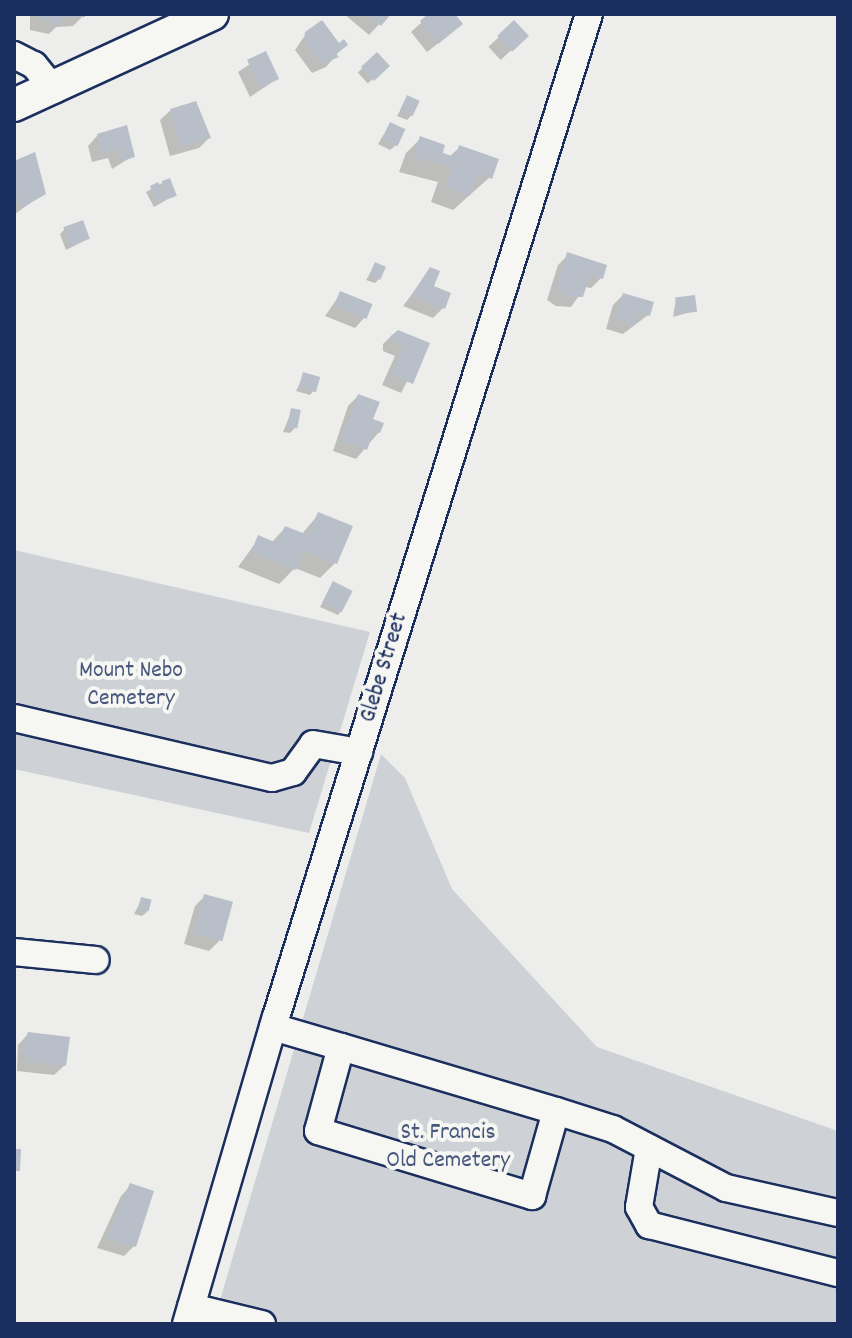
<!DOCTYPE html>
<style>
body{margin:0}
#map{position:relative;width:852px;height:1338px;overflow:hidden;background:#edeeec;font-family:Dekko,sans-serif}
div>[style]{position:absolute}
.green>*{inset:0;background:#ced2d7}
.shadow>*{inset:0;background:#0003;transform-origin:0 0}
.building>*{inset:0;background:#b9bfc8;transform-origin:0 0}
.roads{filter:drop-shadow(2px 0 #1b2f5e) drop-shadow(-2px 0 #1b2f5e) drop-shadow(0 2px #1b2f5e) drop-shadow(0 -2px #1b2f5e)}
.minor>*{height:26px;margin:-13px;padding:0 13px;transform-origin:13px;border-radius:13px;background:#f6f6f2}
.major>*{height:32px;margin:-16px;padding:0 16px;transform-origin:16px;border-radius:16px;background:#f6f6f2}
span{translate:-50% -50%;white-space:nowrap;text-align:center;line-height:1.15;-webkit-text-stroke:8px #f6f6f2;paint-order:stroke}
.street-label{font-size:24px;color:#1b2f5e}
.park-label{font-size:24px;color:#48587c}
.frame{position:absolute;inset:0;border:16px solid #1b2f5e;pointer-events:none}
</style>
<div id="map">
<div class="green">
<i style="clip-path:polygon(14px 550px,370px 632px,309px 833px,14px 769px)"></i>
<i style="clip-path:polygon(381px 754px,405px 778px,452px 889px,597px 1047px,838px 1131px,838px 1324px,213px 1324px)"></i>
</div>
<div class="shadow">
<i style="clip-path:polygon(30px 14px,83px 14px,83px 16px,73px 26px,56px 27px,49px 34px,30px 30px)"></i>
<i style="clip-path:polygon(344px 14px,389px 14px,369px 35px)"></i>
<i style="clip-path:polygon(431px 14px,452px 14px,450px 34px,427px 52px,411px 32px)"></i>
<i style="left:514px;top:23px;width:18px;height:35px;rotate:47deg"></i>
<i style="clip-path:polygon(306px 34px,339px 46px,345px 45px,326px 67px,312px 73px,295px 50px)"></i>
<i style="clip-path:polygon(265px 54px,277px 79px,250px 97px,238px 72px)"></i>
<i style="left:377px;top:55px;width:15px;height:26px;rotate:48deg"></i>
<i style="clip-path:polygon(408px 97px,411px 116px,407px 120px,397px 116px)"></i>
<i style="clip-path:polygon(171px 110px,209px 138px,199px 148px,170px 156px,160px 120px)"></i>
<i style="clip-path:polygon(390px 124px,395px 146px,390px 150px,378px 144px)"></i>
<i style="clip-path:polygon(98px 135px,133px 156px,112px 169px,108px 158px,92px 162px,88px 146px)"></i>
<i style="clip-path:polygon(421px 138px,449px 157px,460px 147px,490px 177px,453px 210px,431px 202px,438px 182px,399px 172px,406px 153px)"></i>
<i style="clip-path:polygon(34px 155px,43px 193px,14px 215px,14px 163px)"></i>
<i style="clip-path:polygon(162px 183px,175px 195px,154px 207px,146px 192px)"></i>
<i style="clip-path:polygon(65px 229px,88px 239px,66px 250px,60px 234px)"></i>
<i style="clip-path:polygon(568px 255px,601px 278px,591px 288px,585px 287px,571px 307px,556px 306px,547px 300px,558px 265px)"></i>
<i style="clip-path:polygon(376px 264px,379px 279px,375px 283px,366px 280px)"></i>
<i style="clip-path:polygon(430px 270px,432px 288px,443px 308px,433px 318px,403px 306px)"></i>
<i style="clip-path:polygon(341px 293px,365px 317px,355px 328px,325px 316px)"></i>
<i style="clip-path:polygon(623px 295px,648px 315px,623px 334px,606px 329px,613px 305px)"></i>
<i style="clip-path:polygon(676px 299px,694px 311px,673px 317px)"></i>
<i style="clip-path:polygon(393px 334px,427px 344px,401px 393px,382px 385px,395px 356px,383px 351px,383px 344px)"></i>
<i style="clip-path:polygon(304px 375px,314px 390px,310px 395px,296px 391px)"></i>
<i style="clip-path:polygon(358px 396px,379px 432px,356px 459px,333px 451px,348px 406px)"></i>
<i style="clip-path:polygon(292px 410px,294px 429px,290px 433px,283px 432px)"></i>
<i style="clip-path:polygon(318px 515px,335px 563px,320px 578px,295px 568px,279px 584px,238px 567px,259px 538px,271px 543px,285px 528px,301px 535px)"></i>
<i style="clip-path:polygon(333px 584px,342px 610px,338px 615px,320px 607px)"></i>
<i style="clip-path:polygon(205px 896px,219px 941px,209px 951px,184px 944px,195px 906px)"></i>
<i style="clip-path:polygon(142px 899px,147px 912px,142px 916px,134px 914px)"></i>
<i style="clip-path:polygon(28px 1034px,65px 1065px,54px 1075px,17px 1071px,18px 1045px)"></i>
<i style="clip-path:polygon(131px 1185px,134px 1246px,124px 1256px,97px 1248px,121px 1196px)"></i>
</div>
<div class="building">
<i style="clip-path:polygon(40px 14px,85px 14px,85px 17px,61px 18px,61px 25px,52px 25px,51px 20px,40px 20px)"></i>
<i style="clip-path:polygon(366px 14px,391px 14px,381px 26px)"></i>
<i style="clip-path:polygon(428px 14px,455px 14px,463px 24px,438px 44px,420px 21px)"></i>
<i style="clip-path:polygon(322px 20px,339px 43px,344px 39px,348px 45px,336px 54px,339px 57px,322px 64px,304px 39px,305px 32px)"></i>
<i style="left:514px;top:20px;width:22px;height:23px;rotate:47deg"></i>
<i style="left:266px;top:51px;width:31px;height:21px;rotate:65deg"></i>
<i style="left:377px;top:52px;width:19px;height:22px;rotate:47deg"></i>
<i style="left:407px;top:95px;width:14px;height:17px;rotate:25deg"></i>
<i style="clip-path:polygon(196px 101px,211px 138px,180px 147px,170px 109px)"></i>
<i style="left:390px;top:122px;width:17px;height:19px;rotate:25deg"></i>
<i style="clip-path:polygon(127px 125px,135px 157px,122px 161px,118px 149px,102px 154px,97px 134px)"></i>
<i style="clip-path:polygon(420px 136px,445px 145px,443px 153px,455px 157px,459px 145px,499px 159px,492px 179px,478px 173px,470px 196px,445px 187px,452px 167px,413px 157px)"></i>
<i style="clip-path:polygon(35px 152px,46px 194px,22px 208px,14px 190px,14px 161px)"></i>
<i style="left:170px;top:178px;width:19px;height:9px;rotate:69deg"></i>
<i style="clip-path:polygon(158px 182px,167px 199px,158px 204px,150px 186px)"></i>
<i style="left:83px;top:220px;width:20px;height:21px;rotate:70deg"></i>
<i style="clip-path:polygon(567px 252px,607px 265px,603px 279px,590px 275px,583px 297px,567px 297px,556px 289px)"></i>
<i style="left:375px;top:262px;width:12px;height:14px;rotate:24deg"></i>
<i style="clip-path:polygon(430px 267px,440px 271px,434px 286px,451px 293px,445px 309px,411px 296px)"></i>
<i style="left:340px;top:291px;width:35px;height:16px;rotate:22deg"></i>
<i style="clip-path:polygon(623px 293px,654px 302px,650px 316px,638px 313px,635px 325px,615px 319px)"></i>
<i style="left:695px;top:295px;width:17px;height:20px;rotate:83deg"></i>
<i style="clip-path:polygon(398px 330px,430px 343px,413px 384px,391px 375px,403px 346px,390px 337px)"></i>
<i style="left:303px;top:372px;width:18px;height:16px;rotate:16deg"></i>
<i style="clip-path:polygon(358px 394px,380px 402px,373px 419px,384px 423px,380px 433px,374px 431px,367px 450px,341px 441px)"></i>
<i style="left:291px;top:408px;width:10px;height:19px;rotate:11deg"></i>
<i style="clip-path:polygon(318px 512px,353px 526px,337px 564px,304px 551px,296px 570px,251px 552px,258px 535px,277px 543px,285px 526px,308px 535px)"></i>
<i style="left:333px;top:581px;width:22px;height:24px;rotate:27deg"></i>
<i style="left:204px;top:894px;width:30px;height:41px;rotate:15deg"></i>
<i style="left:141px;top:897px;width:11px;height:12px;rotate:15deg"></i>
<i style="clip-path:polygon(28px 1032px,70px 1037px,66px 1066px,26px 1061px,27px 1054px,21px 1053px)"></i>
<i style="clip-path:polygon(14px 1149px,21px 1149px,20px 1171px,14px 1171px)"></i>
<i style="clip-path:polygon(130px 1183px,154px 1191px,136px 1247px,106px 1238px)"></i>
</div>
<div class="roads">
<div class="minor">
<i style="left:14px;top:55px;width:22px;rotate:27deg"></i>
<i style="left:34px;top:65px;width:32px;rotate:51deg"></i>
<i style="left:14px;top:718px;width:265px;rotate:13.1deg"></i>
<i style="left:272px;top:778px;width:22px;rotate:-16deg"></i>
<i style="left:293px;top:772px;width:34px;rotate:-54deg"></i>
<i style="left:313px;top:744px;width:47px;rotate:9.9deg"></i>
<i style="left:14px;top:952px;width:82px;rotate:5.6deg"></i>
<i style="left:273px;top:1027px;width:71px;rotate:16.4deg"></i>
<i style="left:341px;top:1047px;width:87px;rotate:105.3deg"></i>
<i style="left:318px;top:1131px;width:224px;rotate:16.9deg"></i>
<i style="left:532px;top:1196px;width:88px;rotate:-74.2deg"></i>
<i style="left:556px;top:1111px;width:224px;rotate:-163.4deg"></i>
<i style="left:556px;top:1111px;width:60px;rotate:17.5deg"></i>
<i style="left:613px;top:1129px;width:127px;rotate:27.6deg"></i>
<i style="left:726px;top:1188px;width:115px;rotate:12.6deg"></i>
<i style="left:649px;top:1148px;width:60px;rotate:99.6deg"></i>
<i style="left:639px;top:1207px;width:21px;rotate:61deg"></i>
<i style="left:649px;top:1225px;width:195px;rotate:14.3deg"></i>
<i style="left:191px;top:1307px;width:73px;rotate:13.5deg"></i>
<i style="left:186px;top:1324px;width:320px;rotate:-73.7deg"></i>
<i style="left:276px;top:1017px;width:1051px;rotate:-72.67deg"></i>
</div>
<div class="major">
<i style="left:14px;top:105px;width:218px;rotate:-24.7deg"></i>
</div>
</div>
<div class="street-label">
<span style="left:385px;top:668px;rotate:-73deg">Glebe Street</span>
</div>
<div class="park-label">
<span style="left:131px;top:686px">Mount Nebo<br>Cemetery</span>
<span style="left:448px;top:1148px">St. Francis<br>Old Cemetery</span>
</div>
<div class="frame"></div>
</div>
